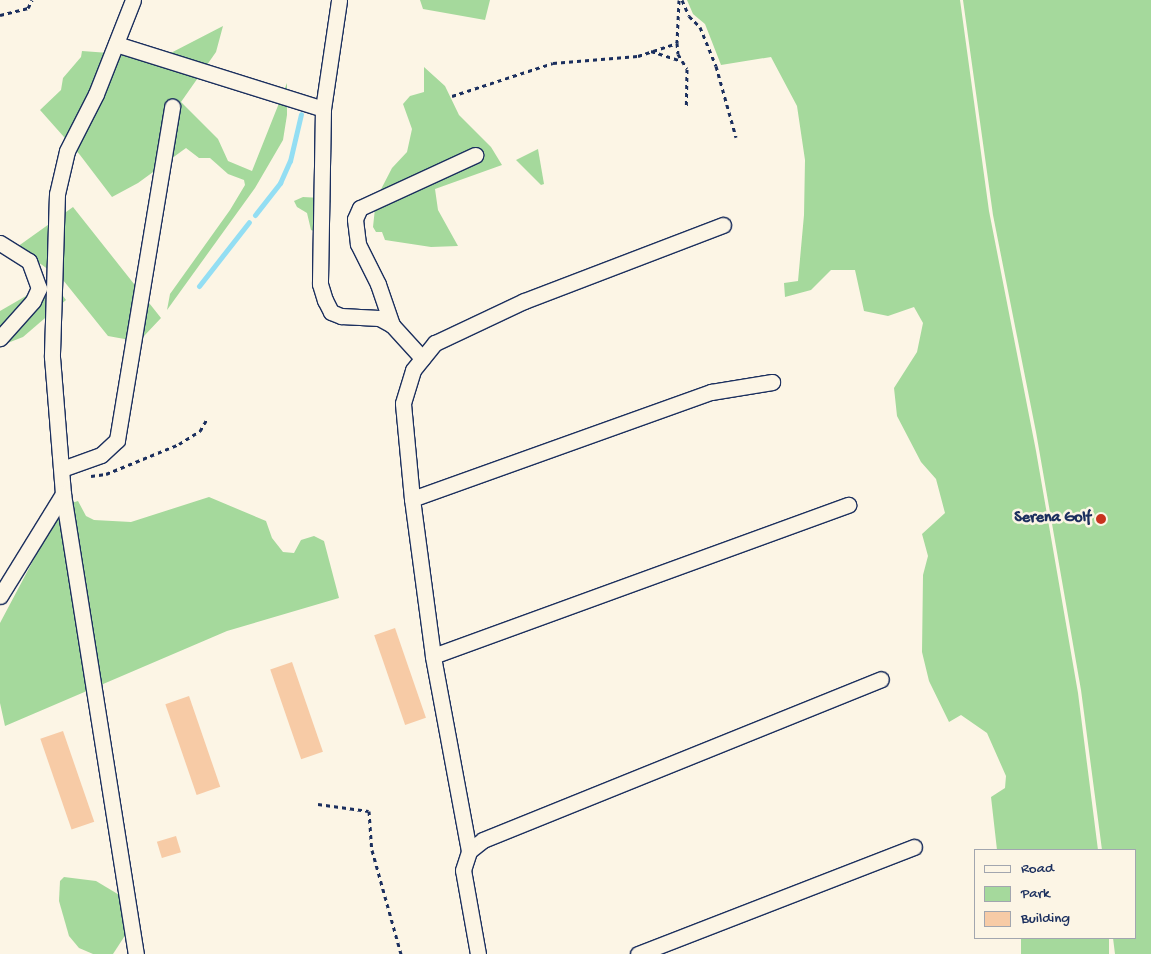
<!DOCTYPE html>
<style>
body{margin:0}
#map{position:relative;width:1151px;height:954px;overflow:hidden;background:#fcf5e5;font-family:"Gochi Hand",sans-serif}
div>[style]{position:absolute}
.green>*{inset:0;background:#a5d99c;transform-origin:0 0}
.stream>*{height:5px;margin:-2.5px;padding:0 2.5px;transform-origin:2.5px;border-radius:2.5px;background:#93def3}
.building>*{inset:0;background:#f7cba6;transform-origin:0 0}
.path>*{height:3px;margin-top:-1.5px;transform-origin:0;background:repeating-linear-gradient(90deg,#1b2f5e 0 4px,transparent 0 8px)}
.roads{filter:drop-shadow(1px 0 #1b2f5e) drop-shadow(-1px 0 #1b2f5e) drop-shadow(0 1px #1b2f5e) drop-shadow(0 -1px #1b2f5e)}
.minor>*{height:15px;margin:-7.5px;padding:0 7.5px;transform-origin:7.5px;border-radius:7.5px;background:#fcf5e5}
.dots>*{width:14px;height:14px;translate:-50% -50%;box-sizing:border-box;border:2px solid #fcf5e5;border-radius:50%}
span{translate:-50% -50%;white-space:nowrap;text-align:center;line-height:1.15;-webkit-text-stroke:5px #fcf5e5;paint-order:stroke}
.poi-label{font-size:16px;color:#1b2f5e;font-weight:700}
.right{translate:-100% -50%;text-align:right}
.legend{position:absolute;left:974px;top:849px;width:162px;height:90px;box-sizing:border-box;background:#fcf5e5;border:1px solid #a2a6af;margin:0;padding:6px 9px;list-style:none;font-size:15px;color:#1b2f5e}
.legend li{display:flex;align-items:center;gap:10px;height:25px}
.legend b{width:25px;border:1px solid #a2a6af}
</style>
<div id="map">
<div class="green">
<i style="clip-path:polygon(420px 0,490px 0,485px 20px,423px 9px)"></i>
<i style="clip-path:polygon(687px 0,960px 0,989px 211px,1036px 451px,1078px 693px,1098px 850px,997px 850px,991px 797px,1005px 788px,1006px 776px,987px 733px,961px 715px,949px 722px,929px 681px,922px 652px,923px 575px,928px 556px,922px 534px,945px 513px,936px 479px,921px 462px,897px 416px,894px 388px,917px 352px,923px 323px,914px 307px,888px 316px,864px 311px,855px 270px,831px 270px,811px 290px,785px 297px,784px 283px,798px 281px,804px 215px,805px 160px,797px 106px,771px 57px,721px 65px,705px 24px,693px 14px)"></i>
<i style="clip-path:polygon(963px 0,1151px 0,1151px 954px,1115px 954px,1113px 938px,1135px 938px,1135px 850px,1102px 850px,1081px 690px,1036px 432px,993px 215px)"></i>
<i style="clip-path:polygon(223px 26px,216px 52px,181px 102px,218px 139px,228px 161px,252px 171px,287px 83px,287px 115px,283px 140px,255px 188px,167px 310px,170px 294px,230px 210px,245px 185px,244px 180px,228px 174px,210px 158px,199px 158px,186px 148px,138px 183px,112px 197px,80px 155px,40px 110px,61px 90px,63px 78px,81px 57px,82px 51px,163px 57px)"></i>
<i style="clip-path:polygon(424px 67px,445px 86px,459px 115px,491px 147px,502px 165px,435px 189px,438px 210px,458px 246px,431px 247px,385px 240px,382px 232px,376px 232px,373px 227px,376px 199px,392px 168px,407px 152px,412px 129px,403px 104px,410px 96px,424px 92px)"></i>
<i style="clip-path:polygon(538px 149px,544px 184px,541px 185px,516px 160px)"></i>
<i style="clip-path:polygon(327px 194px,331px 201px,319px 233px,311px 230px,307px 213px,297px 207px,294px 201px,303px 197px,321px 198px)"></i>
<i style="clip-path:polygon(73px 207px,161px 318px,144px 336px,130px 340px,108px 336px,63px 280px,17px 247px)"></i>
<i style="clip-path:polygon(38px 289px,60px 292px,66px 300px,23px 337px,0 346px,0 311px)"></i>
<i style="clip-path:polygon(209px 497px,266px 521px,272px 538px,283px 552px,294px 553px,301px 540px,314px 536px,324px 541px,339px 598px,227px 631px,5px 726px,0 703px,0 623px,62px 506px,78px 501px,86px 516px,94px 520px,131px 522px)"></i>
<i style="clip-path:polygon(64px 877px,96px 881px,126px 899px,126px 934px,113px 954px,93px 954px,79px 948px,69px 936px,59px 901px,60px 881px)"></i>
<i style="left:1021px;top:938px;width:88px;height:18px"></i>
</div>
<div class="stream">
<i style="left:255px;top:215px;width:41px;rotate:-52deg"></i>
<i style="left:280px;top:183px;width:24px;rotate:-66deg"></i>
<i style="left:290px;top:161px;width:48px;rotate:-76.8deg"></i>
<i style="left:199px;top:286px;width:81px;rotate:-52deg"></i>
</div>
<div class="building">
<i style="left:395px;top:628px;width:95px;height:22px;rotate:71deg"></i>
<i style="left:292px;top:662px;width:95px;height:23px;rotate:71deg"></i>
<i style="left:189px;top:696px;width:96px;height:25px;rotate:71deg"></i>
<i style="left:63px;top:731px;width:96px;height:24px;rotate:71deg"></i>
<i style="left:176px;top:836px;width:17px;height:20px;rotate:73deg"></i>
</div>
<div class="path">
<i style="left:679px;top:0;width:43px;rotate:92.7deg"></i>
<i style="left:677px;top:43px;width:11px;rotate:85deg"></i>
<i style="left:678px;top:54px;width:17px;rotate:59deg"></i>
<i style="left:687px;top:69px;width:39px;rotate:91deg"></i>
<i style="left:682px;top:0;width:17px;rotate:66deg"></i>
<i style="left:689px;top:16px;width:16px;rotate:45deg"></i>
<i style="left:700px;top:27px;width:42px;rotate:67.7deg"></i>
<i style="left:716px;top:66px;width:74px;rotate:74.3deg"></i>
<i style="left:0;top:15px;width:29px;rotate:-14deg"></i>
<i style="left:28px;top:8px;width:9px;rotate:-63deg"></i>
<i style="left:651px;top:51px;width:32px;rotate:18deg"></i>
<i style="left:452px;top:96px;width:106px;rotate:-18.1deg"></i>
<i style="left:553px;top:63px;width:85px;rotate:-4.7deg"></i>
<i style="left:638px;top:56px;width:41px;rotate:-18.4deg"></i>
<i style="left:91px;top:476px;width:15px;rotate:-8deg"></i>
<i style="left:106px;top:474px;width:79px;rotate:-22.3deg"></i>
<i style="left:179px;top:444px;width:25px;rotate:-32deg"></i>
<i style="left:200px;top:431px;width:14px;rotate:-60deg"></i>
<i style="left:318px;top:804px;width:51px;rotate:7.8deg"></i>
<i style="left:369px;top:811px;width:39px;rotate:86deg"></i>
<i style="left:372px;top:850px;width:108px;rotate:74.4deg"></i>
</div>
<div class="roads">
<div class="minor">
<i style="left:133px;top:0;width:101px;rotate:111.5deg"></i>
<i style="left:96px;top:94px;width:64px;rotate:117deg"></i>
<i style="left:67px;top:151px;width:44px;rotate:103.1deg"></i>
<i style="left:57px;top:194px;width:163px;rotate:91.8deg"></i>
<i style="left:52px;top:357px;width:137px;rotate:85.4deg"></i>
<i style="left:63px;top:494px;width:466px;rotate:81deg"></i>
<i style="left:116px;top:44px;width:217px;rotate:17.4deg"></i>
<i style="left:323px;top:109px;width:110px;rotate:-81.6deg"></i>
<i style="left:323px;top:109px;width:175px;rotate:91deg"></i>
<i style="left:320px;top:284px;width:17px;rotate:73deg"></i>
<i style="left:325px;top:300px;width:13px;rotate:63deg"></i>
<i style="left:331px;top:312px;width:11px;rotate:22deg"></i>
<i style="left:341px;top:316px;width:38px;rotate:3deg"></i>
<i style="left:379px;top:318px;width:15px;rotate:28deg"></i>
<i style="left:392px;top:325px;width:45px;rotate:47.7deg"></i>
<i style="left:0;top:243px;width:34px;rotate:32deg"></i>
<i style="left:29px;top:261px;width:29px;rotate:70deg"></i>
<i style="left:39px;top:288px;width:14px;rotate:115deg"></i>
<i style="left:33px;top:301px;width:50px;rotate:131.7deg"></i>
<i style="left:392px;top:325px;width:43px;rotate:-108.9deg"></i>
<i style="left:378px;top:284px;width:45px;rotate:-116.6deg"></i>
<i style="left:358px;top:244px;width:25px;rotate:-97deg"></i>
<i style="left:355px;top:219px;width:12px;rotate:-66deg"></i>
<i style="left:360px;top:208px;width:127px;rotate:-24.7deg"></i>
<i style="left:62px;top:469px;width:41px;rotate:-19.7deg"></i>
<i style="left:101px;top:455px;width:22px;rotate:-43deg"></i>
<i style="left:117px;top:440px;width:338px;rotate:-80.6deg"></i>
<i style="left:412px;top:499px;width:318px;rotate:-19.7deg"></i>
<i style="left:711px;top:392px;width:62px;rotate:-9.3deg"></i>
<i style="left:0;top:596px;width:120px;rotate:-58.3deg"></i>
<i style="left:433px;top:656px;width:442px;rotate:-20deg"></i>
<i style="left:469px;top:851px;width:198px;rotate:-100.5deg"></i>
<i style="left:433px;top:656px;width:158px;rotate:-97.6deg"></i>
<i style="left:412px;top:499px;width:96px;rotate:-95.4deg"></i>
<i style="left:403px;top:403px;width:34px;rotate:-73deg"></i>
<i style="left:413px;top:370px;width:35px;rotate:-51deg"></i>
<i style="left:435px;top:343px;width:98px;rotate:-25.3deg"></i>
<i style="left:524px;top:301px;width:213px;rotate:-20.9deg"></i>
<i style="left:478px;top:954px;width:85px;rotate:-100.1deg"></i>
<i style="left:463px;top:870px;width:20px;rotate:-72deg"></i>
<i style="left:469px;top:851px;width:18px;rotate:-38deg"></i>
<i style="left:483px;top:840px;width:429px;rotate:-22deg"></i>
<i style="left:638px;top:954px;width:296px;rotate:-21.2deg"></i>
</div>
</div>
<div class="dots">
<i style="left:1101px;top:519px;background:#c8321e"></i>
</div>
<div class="poi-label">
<span class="right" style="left:1091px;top:519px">Serena Golf</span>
</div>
<ul class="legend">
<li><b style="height:6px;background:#fcf5e5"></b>Road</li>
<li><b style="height:14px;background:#a5d99c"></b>Park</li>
<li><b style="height:14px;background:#f7cba6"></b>Building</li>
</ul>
</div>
